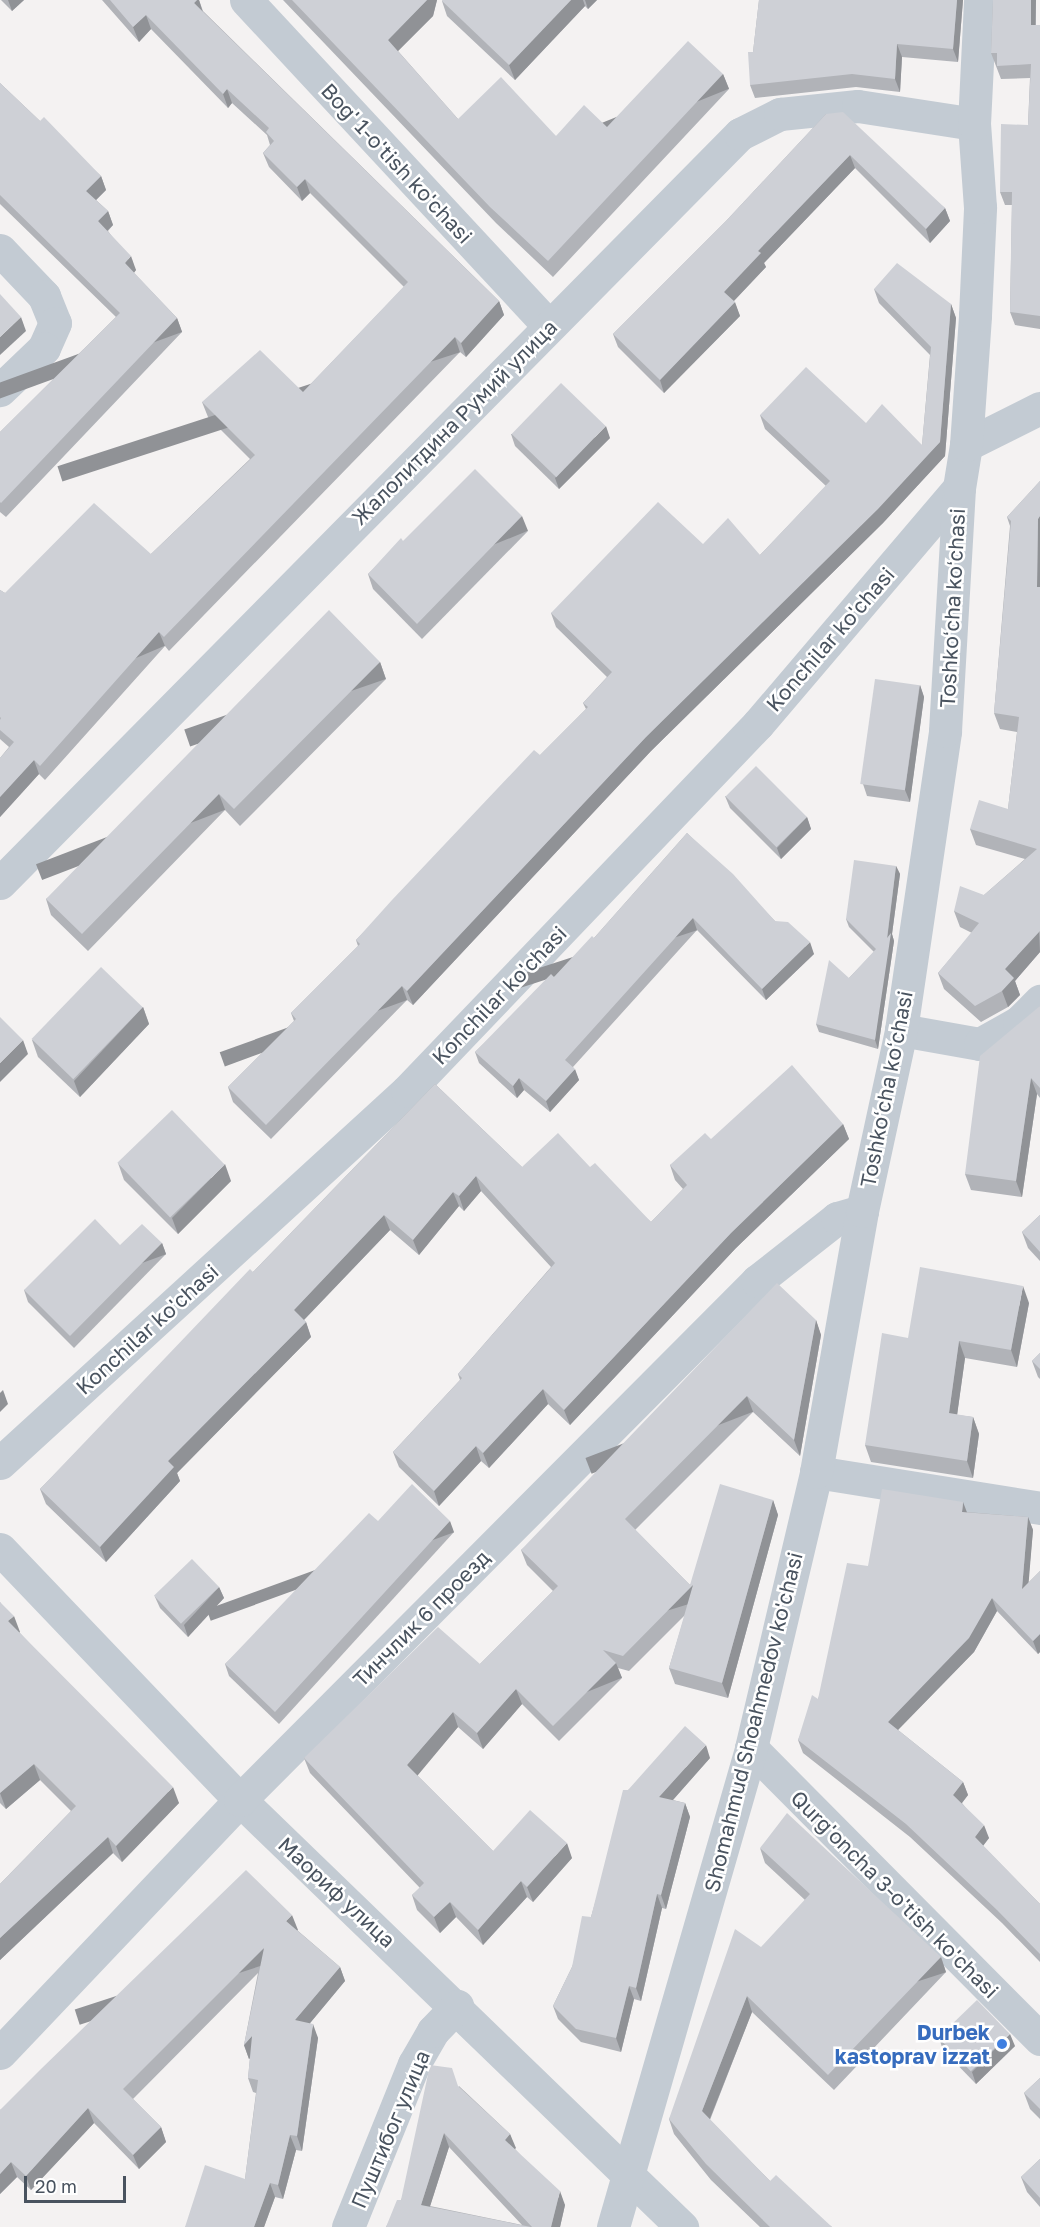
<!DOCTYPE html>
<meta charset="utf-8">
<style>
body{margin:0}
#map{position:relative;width:1040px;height:2227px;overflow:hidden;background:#f4f2f2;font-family:"Golos Text",sans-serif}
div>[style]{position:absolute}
.minor>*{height:33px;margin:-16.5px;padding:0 16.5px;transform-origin:16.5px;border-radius:16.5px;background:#c3cbd3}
.wall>*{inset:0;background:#b1b3b8}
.shaded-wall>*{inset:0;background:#909296;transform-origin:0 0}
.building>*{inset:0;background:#ced0d6;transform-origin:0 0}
.dots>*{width:16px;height:16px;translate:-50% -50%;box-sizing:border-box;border:3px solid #fff;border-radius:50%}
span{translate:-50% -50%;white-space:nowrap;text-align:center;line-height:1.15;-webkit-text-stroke:5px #fff;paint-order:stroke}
.street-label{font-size:21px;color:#49535f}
.shop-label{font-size:21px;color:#366cbe;font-weight:700}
.right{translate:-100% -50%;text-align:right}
.scale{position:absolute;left:24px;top:2176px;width:102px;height:27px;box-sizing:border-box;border:3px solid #49535f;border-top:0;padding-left:8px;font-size:18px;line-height:21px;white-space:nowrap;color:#49535f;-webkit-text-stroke:4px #fff;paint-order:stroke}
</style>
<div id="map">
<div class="minor">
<i style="left:246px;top:0;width:445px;rotate:47.1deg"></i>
<i style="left:0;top:250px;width:64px;rotate:46.3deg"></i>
<i style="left:44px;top:296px;width:29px;rotate:68deg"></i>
<i style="left:55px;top:323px;width:27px;rotate:114deg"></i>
<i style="left:44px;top:348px;width:61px;rotate:136.3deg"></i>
<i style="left:966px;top:445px;width:83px;rotate:-26.6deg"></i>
<i style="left:0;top:883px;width:1053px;rotate:-45.35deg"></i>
<i style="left:740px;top:134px;width:45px;rotate:-26.6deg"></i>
<i style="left:780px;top:114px;width:78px;rotate:-5.9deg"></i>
<i style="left:858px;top:106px;width:117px;rotate:8.8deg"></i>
<i style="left:901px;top:1030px;width:80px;rotate:10deg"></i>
<i style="left:980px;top:1044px;width:45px;rotate:-29.4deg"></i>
<i style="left:1019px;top:1022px;width:30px;rotate:-45deg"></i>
<i style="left:0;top:1463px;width:551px;rotate:-42.43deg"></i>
<i style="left:407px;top:1091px;width:508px;rotate:-46.28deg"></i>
<i style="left:758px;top:724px;width:310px;rotate:-49.6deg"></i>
<i style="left:816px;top:1472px;width:227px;rotate:9.1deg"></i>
<i style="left:0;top:1549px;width:347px;rotate:46.3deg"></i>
<i style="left:240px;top:1800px;width:615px;rotate:44.01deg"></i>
<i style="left:751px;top:1748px;width:410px;rotate:45.2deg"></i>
<i style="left:0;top:2053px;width:349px;rotate:-46.5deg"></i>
<i style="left:240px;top:1800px;width:733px;rotate:-45.11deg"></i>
<i style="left:757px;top:1281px;width:102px;rotate:-38.2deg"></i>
<i style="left:837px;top:1218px;width:26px;rotate:-16deg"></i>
<i style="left:348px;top:2227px;width:176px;rotate:-68deg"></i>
<i style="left:414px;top:2064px;width:38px;rotate:-60deg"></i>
<i style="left:433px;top:2031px;width:35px;rotate:-46deg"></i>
<i style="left:613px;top:2227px;width:498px;rotate:-73.9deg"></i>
<i style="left:751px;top:1748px;width:284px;rotate:-76.7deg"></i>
<i style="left:816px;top:1472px;width:265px;rotate:-80deg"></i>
<i style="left:862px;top:1211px;width:185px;rotate:-77.8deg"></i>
<i style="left:901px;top:1030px;width:302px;rotate:-81.6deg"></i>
<i style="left:945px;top:731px;width:243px;rotate:-86.7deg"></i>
<i style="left:959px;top:488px;width:44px;rotate:-80.8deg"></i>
<i style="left:966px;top:445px;width:130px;rotate:-86deg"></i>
<i style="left:975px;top:315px;width:108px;rotate:-87.3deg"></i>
<i style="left:980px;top:207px;width:83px;rotate:-94.1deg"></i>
<i style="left:974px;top:124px;width:124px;rotate:-87.2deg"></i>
</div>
<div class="wall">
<i style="clip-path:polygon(1px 0,24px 0,12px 11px)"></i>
<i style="clip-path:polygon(102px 0,199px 0,203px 11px,499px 301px,504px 315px,466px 357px,460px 352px,169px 651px,165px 646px,45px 780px,39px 774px,0 817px,0 758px,9px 747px,0 739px,0 590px,5px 593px,151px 554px,250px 459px,208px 417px,202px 402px,303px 392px,404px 287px,310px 193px,302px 201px,269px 167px,263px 153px,270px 145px,267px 135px,232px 103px,228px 108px,151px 29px,139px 42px)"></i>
<i style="clip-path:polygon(283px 0,437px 0,433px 16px,398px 51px,458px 119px,556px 136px,607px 127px,723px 74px,729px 89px,553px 277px,496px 223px)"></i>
<i style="clip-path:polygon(443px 0,597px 0,588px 9px,585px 6px,515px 80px,447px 16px,442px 1px)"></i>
<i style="clip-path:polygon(759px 0,963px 0,958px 62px,902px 57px,900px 92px,856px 87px,755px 98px,750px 85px,753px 52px)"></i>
<i style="clip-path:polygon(993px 0,1036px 0,1036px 25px,1040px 25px,1040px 329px,1015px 325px,1010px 312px,1012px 205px,1005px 205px,1000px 192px,1028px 125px,1030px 78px,1001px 79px,991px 53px)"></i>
<i style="clip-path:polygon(0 83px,40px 121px,101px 176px,106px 190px,96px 200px,108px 211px,113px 225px,108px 231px,136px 270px,134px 273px,177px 318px,182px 332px,6px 517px,0 512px,0 432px,116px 317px,0 204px)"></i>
<i style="clip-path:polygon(826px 114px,945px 208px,950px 221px,930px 243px,855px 168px,764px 263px,766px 267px,734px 301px,740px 316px,664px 393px,618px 347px,613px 334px,726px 221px)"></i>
<i style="clip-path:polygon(874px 289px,951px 304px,956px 318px,945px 456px,883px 523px,651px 751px,413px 1005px,407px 1000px,271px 1139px,233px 1102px,228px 1087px,294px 1021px,291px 1013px,358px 946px,356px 940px,586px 709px,583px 703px,607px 677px,556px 627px,551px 613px,703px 544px,760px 555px,826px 486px,765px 429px,760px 415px,866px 423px,922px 445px,930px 355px,879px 303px)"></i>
<i style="clip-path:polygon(511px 434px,610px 438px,559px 489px,515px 446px)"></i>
<i style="clip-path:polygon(1040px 481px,1040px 952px,1015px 981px,1020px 995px,1008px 1007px,981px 1022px,944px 989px,938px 973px,972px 933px,960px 927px,954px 911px,984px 895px,1025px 859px,976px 845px,970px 829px,1008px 809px,1017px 732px,1000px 729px,994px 713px,1010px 526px,1007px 517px)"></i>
<i style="clip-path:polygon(528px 531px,422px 639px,373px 589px,368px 574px,403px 541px)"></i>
<i style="clip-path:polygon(380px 662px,386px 679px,240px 826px,225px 810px,88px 951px,51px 915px,46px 899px)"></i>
<i style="clip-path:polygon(920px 685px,924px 697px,910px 802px,867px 796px,863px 784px)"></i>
<i style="clip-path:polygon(725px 796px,807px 817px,811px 829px,781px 859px,730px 808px)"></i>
<i style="clip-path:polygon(687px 833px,775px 921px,814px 954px,766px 1000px,697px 930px,573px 1067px,579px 1080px,550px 1112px,524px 1090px,517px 1098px,479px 1063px,475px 1052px,554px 977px,594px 938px)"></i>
<i style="clip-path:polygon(896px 866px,900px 874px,892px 934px,894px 941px,878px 1049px,819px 1032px,816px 1024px,849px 978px,874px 952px,849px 927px,846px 919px)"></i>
<i style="clip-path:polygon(1040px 1006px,1040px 1098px,1037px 1094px,1022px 1197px,971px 1190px,965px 1174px)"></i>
<i style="clip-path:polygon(143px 1007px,149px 1024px,80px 1097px,38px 1057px,32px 1040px)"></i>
<i style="clip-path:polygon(435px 1084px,522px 1167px,590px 1167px,651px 1222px,683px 1189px,675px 1180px,670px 1165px,711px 1139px,843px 1124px,849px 1139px,736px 1248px,570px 1425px,548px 1404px,489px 1468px,481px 1461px,439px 1506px,399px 1467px,393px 1452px,460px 1380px,458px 1374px,551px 1267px,481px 1191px,464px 1211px,459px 1206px,419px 1255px,390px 1230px,304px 1320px,306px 1322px,311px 1337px,177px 1473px,180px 1481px,106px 1562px,46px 1504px,40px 1489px,253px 1272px)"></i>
<i style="clip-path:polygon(118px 1163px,231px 1181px,178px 1234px,124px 1180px)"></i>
<i style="clip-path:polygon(1040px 1215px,1040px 1261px,1028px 1248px,1022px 1232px)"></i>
<i style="clip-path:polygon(162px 1243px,166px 1254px,74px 1348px,28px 1302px,24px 1290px)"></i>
<i style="clip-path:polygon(1029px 1303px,1017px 1367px,965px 1358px,957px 1415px,973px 1417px,979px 1434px,973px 1478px,871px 1462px,865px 1445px,908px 1338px)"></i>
<i style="clip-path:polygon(816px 1320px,821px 1335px,800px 1456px,753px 1412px,635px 1530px,690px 1585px,773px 1500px,778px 1515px,728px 1698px,675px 1684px,669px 1668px,685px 1615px,629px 1671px,618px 1668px,622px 1678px,559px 1741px,522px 1704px,483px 1749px,458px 1727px,417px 1775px,493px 1851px,572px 1858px,533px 1902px,527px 1897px,483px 1945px,456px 1917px,440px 1933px,417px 1910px,412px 1895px,420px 1888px,310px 1773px,304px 1758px,480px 1664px,553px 1591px,527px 1565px,521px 1550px)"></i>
<i style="clip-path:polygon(1040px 1353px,1040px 1379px,1038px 1377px,1032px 1361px)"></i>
<i style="clip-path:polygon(967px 1512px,1028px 1517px,1033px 1530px,1028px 1583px,1040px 1571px,1040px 1652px,1038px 1654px,997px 1611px,974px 1652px,898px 1730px,963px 1782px,968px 1795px,962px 1803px,989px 1838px,983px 1846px,1040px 1904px,1040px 1962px,1002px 1923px,910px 1837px,803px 1753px,798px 1740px,818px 1699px,868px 1566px)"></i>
<i style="clip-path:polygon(378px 1521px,454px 1532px,279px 1724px,229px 1676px,225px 1664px)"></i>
<i style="clip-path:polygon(219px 1587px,224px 1598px,188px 1637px,160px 1608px,155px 1597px)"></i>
<i style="clip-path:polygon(0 1602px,19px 1632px,179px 1803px,122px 1862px,113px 1853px,0 1960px,0 1884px,71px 1811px,40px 1780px,6px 1809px,0 1803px)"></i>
<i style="clip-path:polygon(710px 1758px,673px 1800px,685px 1803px,690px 1817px,666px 1909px,662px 1908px,641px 2001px,634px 1999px,621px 2052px,581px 2042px,558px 2019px,553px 2006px,572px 1967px,591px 1917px,628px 1790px)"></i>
<i style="clip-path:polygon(760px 1848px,941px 1957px,946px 1972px,834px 2090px,752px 2012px,710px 2120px,770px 2181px,832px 2227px,760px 2227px,711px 2180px,674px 2134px,669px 2119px,805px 1900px,765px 1863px)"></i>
<i style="clip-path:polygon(297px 1930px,340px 1967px,345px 1981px,310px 2023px,318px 2038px,302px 2151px,296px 2150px,283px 2199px,275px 2197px,264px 2227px,185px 2227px,245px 2179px,256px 2093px,253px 2092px,248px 2078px,250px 2058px,249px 2059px,244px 2045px,258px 1973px,133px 2099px,161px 2127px,166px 2142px,139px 2169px,94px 2123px,31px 2190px,17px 2177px,0 2194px,0 2110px,298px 1930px)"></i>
<i style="clip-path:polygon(939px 2038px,1015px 2046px,976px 2084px,943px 2050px)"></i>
<i style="clip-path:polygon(1040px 2078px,1040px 2119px,1030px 2109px,1024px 2093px)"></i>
<i style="clip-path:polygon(evenodd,459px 2086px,510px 2134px,515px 2149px,565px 2205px,560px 2227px,386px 2227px,401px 2200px,459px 2086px,449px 2147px,522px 2225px,430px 2206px,449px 2147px)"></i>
<i style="clip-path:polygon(1040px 2159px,1040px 2207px,1027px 2192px,1021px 2177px)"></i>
</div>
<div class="shaded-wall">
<i style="clip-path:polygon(8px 0,24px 0,12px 11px)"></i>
<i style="clip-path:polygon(197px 0,199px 0,203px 13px,194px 3px)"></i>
<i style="clip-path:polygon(427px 0,437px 0,433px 16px,393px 56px,388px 40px)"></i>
<i style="clip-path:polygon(571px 0,583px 0,585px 6px,515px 80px,509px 65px)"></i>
<i style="clip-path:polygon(585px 0,597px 0,588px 9px)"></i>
<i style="clip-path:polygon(957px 0,963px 0,958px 62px,953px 49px)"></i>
<i style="clip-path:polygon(1031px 0,1036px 0,1035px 38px,1031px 25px)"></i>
<i style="clip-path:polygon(146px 15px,151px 29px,139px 42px,133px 27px)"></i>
<i style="clip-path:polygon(897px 44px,902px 57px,900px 92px,895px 79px)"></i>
<i style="left:723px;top:74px;width:16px;height:256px;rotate:68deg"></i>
<i style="clip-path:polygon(227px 89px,232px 103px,228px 108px,223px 94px)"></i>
<i style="clip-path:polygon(850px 155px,855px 168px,764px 263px,766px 267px,729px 306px,724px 292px,758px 251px)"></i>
<i style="clip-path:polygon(101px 176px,106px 190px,91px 205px,86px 191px)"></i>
<i style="clip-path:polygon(305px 179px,310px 193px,302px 201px,297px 187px)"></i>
<i style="clip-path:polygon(945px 208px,950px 221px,930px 243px,926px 229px)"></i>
<i style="clip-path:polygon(108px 211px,113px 225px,103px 235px,98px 221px)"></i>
<i style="clip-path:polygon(131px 256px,136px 270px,130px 277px,125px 263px)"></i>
<i style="clip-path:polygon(499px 301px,504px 315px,466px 357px,461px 343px)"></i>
<i style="clip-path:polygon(735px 302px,740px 316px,664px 393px,660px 380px)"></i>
<i style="clip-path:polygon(951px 304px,956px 318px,945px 456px,883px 523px,651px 751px,413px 1005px,407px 991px,646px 737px,940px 442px)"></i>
<i style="clip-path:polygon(21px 317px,26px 331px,0 355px,0 337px)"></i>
<i style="left:177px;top:318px;width:15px;height:255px;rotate:70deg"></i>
<i style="left:455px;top:337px;width:16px;height:418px;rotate:72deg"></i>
<i style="clip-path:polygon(606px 426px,610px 438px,559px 489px,555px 478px)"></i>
<i style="left:522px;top:516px;width:16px;height:151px;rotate:68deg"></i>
<i style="clip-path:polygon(1040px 516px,1040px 594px,1037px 587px,1038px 519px)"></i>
<i style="left:159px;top:632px;width:15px;height:179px;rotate:67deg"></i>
<i style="left:380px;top:662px;width:18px;height:207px;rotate:71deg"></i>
<i style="clip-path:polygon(920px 685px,924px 697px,910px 802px,905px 790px)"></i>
<i style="clip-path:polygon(34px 760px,39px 774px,0 817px,0 797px)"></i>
<i style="left:219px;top:794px;width:17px;height:196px;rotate:69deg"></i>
<i style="clip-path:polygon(807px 817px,811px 829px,781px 859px,777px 848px)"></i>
<i style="clip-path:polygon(896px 866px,900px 874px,892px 934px,894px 941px,878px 1049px,875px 1040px)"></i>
<i style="left:693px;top:918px;width:13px;height:191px;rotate:72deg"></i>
<i style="clip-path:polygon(1039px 930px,1040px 952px,1015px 981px,1020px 995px,1008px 1007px,1002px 991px,1005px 969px)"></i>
<i style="clip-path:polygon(810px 942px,814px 954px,766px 1000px,762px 989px)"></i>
<i style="left:402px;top:986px;width:15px;height:194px;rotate:70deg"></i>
<i style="clip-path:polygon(143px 1007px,149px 1024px,80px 1097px,74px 1081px)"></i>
<i style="clip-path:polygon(23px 1040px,28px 1054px,0 1082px,0 1063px)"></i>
<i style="clip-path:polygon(575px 1069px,579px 1080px,550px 1112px,546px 1101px)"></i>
<i style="clip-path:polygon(519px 1078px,524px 1090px,517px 1098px,513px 1086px)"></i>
<i style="clip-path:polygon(1031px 1078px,1037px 1094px,1022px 1197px,1016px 1181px)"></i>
<i style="clip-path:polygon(843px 1124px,849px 1139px,736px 1248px,570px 1425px,564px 1410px,731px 1233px)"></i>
<i style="clip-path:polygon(225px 1164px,231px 1181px,178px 1234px,172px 1218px)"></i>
<i style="clip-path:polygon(476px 1176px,481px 1191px,464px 1211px,459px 1196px)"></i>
<i style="clip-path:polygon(453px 1192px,459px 1206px,419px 1255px,413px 1240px)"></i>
<i style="clip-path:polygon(384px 1215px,390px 1230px,299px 1325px,294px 1310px)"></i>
<i style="left:162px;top:1243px;width:12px;height:131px;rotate:70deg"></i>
<i style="clip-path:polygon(1023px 1286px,1029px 1303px,1017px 1367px,1011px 1350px)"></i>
<i style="clip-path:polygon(816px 1320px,821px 1335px,800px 1456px,794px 1440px)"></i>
<i style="clip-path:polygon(306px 1322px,311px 1337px,177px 1473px,180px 1481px,106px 1562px,100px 1547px,168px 1461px)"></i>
<i style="clip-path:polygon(959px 1341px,965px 1358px,955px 1430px,949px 1413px)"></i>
<i style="clip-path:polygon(543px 1389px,548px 1404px,489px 1468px,483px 1453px)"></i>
<i style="clip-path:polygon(3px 1390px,8px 1404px,0 1412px,0 1393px)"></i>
<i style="left:747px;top:1396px;width:17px;height:173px;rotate:69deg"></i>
<i style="clip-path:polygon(973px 1417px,979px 1434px,973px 1478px,967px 1461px)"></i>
<i style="clip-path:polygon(476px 1446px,481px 1461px,439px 1506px,434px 1491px)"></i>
<i style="clip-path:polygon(773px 1500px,778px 1515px,728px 1698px,722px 1683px)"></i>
<i style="clip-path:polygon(963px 1502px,968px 1515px,962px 1512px)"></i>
<i style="clip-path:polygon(1028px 1517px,1033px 1530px,1027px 1602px,1022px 1589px)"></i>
<i style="left:450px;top:1521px;width:12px;height:259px;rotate:70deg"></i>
<i style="left:693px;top:1585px;width:17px;height:100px;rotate:73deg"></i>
<i style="clip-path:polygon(219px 1587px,224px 1598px,188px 1637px,184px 1625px)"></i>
<i style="clip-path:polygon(992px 1598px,997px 1611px,974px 1652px,893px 1735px,888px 1722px)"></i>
<i style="clip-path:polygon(14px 1616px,20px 1632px,14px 1637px,8px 1621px)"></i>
<i style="clip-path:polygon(1040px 1634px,1040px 1652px,1038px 1654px,1033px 1641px)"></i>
<i style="left:616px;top:1663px;width:16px;height:89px;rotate:68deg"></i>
<i style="clip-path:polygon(516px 1689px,522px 1704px,483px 1749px,477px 1733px)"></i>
<i style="clip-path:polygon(453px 1712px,458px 1727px,413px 1781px,407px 1765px)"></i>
<i style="clip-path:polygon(706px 1745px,710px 1758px,664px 1810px,659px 1797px)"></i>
<i style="clip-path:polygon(34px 1764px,40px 1780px,6px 1809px,0 1793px)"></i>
<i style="clip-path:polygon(963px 1782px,968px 1795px,958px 1808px,953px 1795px)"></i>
<i style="clip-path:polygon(173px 1787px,179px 1803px,122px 1862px,116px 1846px)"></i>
<i style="clip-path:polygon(685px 1803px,690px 1817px,666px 1909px,661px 1895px)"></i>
<i style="clip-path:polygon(984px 1825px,989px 1838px,979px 1851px,975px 1837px)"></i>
<i style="clip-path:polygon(108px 1837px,113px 1853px,0 1960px,0 1938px)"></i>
<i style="clip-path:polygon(567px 1843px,572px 1858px,533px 1902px,527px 1887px)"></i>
<i style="clip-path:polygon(521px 1881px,527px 1897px,483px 1945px,478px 1930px)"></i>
<i style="clip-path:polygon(657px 1894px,662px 1908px,641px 2001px,636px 1988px)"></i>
<i style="clip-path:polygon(450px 1902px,456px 1917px,440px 1933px,434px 1917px)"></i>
<i style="clip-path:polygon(292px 1915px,298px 1930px,291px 1936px,286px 1921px)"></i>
<i style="left:264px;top:1948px;width:16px;height:199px;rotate:72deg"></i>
<i style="left:941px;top:1957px;width:16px;height:163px;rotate:72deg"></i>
<i style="clip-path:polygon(340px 1967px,345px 1981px,301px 2034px,295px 2020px)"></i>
<i style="clip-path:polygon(629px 1986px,634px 1999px,621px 2052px,616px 2038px)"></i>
<i style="clip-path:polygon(747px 1996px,752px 2012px,707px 2126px,702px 2111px)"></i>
<i style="clip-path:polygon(313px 2024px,318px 2038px,302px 2151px,297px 2136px)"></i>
<i style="clip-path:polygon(1010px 2034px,1015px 2046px,976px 2084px,972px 2072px)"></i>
<i style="clip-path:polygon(252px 2036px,258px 2051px,249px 2059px,244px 2045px)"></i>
<i style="clip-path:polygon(88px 2108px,94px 2123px,31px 2190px,26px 2176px)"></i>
<i style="clip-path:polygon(161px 2127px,166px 2142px,139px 2169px,133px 2155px)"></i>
<i style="clip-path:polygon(444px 2133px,449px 2147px,426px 2219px,421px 2205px)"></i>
<i style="clip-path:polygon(510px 2134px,516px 2148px,510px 2154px,505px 2140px)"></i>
<i style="clip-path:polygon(290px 2135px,296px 2150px,283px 2199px,278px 2185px)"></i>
<i style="clip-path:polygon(11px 2162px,17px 2177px,0 2194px,0 2174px)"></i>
<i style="clip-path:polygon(270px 2183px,275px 2197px,264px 2227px,254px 2227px)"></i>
<i style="clip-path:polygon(560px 2191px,565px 2205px,560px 2227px,551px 2227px)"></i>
</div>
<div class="building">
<i style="clip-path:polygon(110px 0,197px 0,194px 3px,499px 301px,461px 343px,455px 337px,164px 637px,159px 632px,40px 766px,34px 760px,0 797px,0 758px,14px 742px,0 730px,0 720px,1px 718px,0 717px,0 590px,5px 593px,94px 503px,151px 554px,255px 455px,202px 402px,260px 350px,303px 392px,408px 282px,305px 179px,297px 187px,263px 153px,274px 141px,266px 132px,269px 128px,227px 89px,223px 94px,146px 15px,133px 27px)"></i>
<i style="clip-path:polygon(292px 0,427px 0,388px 40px,458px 119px,501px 77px,556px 136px,584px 105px,607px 127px,688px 41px,723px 74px,548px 261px,490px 207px)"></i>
<i style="clip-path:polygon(443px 0,571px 0,509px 65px,442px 1px)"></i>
<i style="clip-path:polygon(759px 0,957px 0,953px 49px,897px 44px,895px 79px,852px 74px,750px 85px,748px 52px,753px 52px)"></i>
<i style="clip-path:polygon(993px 0,1031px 0,1031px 25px,1040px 25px,1040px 316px,1010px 312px,1012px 192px,1000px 192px,1001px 124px,1028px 125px,1031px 64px,997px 66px,997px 53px,991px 53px)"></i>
<i style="clip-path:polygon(0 83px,40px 121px,44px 117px,101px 176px,86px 191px,108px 211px,98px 221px,131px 256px,125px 263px,177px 318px,1px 503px,0 502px,0 432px,120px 313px,0 195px)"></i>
<i style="clip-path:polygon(843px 112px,945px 208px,926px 229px,850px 155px,758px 251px,761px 253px,724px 292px,735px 302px,660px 380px,613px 334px,726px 221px,826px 114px)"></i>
<i style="clip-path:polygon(897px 263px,951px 304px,940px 442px,878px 509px,646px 737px,407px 991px,402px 986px,266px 1125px,228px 1087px,296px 1019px,291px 1013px,360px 944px,356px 940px,392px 900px,534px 750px,540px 755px,588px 707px,583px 703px,612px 672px,551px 613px,658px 502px,703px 544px,728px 518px,760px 555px,830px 481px,760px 415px,806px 367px,866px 423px,882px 404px,922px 445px,931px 347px,874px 289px)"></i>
<i style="clip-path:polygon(0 294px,21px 317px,0 337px)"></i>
<i style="left:561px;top:383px;width:62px;height:71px;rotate:44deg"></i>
<i style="clip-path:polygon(475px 469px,522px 516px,417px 624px,368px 574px,401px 538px,403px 541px)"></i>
<i style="clip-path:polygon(1040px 481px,1040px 516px,1038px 519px,1037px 587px,1040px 587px,1040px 931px,1005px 969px,1014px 978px,1002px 991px,975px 1006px,938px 973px,979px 923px,954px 911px,960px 886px,984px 895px,1037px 849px,970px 829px,979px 800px,1008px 809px,1019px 717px,994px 713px,1011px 521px,1007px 517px)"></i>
<i style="clip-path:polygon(329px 610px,380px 662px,234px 809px,219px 794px,82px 934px,46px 899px)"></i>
<i style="left:875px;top:679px;width:45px;height:106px;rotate:8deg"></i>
<i style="left:756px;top:766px;width:72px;height:43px;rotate:45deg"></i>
<i style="clip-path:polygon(687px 833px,733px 874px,775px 921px,788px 922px,810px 942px,762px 989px,693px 918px,565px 1060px,575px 1069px,546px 1101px,519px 1078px,513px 1086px,475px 1052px,551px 974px,554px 977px,592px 936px,594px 938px)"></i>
<i style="clip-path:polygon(854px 860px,896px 866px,887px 938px,891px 933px,875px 1040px,816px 1024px,829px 960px,849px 978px,876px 949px,846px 919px)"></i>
<i style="left:101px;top:967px;width:58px;height:100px;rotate:44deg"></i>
<i style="clip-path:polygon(1040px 1006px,1040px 1088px,1031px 1078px,1016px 1181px,965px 1174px,980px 1056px)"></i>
<i style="clip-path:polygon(0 1017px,23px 1040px,0 1063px)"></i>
<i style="clip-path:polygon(792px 1065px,843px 1124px,731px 1233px,564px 1410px,543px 1389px,483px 1453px,476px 1446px,434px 1491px,393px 1452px,462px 1378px,458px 1374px,555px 1263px,476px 1176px,459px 1196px,453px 1192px,413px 1240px,384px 1215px,294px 1310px,306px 1322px,168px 1461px,174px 1467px,100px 1547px,40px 1489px,250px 1269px,253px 1272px,435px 1084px,522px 1167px,558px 1133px,590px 1167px,595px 1163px,651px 1222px,687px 1185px,670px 1165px,705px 1133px,711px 1139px)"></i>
<i style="left:172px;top:1110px;width:76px;height:76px;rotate:46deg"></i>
<i style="clip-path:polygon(1040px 1215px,1040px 1252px,1022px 1232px)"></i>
<i style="clip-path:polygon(95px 1219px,120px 1245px,142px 1224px,162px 1243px,70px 1336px,24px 1290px)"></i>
<i style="clip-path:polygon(920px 1267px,1023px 1286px,1011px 1350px,959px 1341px,949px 1413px,973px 1417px,967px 1461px,865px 1445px,882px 1333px,908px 1338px)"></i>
<i style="clip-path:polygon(777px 1283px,816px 1320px,794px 1440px,747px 1396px,625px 1519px,690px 1585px,720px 1484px,773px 1500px,722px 1683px,669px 1668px,693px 1585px,623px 1656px,603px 1650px,616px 1663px,553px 1726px,516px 1689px,477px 1733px,453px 1712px,407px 1765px,493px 1851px,530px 1810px,567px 1843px,527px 1887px,521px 1881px,478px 1930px,450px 1902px,434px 1917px,412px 1895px,424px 1883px,304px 1758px,438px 1627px,480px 1664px,558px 1586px,521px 1550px)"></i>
<i style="clip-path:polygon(1040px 1353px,1040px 1369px,1032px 1361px)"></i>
<i style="clip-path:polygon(412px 1484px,450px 1521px,275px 1712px,225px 1664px,369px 1513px,378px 1521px)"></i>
<i style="clip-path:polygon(882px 1489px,963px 1502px,962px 1512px,1028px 1517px,1022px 1589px,1040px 1571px,1040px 1634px,1033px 1641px,992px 1598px,969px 1638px,888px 1722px,963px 1782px,953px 1795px,984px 1825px,975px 1837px,1040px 1904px,1040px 1954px,997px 1910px,906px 1824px,798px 1740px,812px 1695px,818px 1699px,847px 1563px,868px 1566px)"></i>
<i style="left:192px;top:1559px;width:39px;height:53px;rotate:46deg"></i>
<i style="clip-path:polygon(0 1602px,14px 1616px,8px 1621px,173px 1787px,116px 1846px,108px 1837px,0 1938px,0 1884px,76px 1806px,34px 1764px,0 1793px)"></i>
<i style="clip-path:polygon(685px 1726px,706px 1745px,659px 1797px,685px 1803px,661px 1895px,657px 1894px,636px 1988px,629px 1986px,616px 2038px,576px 2029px,553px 2006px,572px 1967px,582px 1916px,591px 1917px,623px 1790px,628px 1790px)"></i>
<i style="clip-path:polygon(787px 1813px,941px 1957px,828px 2075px,747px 1996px,702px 2111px,770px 2181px,776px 2175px,832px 2227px,770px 2227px,706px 2164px,669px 2119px,735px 1929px,761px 1947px,810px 1894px,760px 1848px)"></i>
<i style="clip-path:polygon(246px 1870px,292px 1915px,286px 1921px,340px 1967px,295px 2020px,313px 2024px,297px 2136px,290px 2135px,278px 2185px,270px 2183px,254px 2227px,185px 2227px,205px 2165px,245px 2179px,258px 2080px,248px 2078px,252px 2036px,244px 2045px,264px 1948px,123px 2089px,161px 2127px,133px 2155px,88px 2108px,26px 2176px,11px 2162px,0 2174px,0 2110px,41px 2069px)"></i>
<i style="left:977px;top:2000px;width:47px;height:54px;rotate:46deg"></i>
<i style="clip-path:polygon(430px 2065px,452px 2068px,458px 2086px,510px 2134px,505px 2140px,560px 2191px,551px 2227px,532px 2227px,444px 2133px,421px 2205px,531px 2227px,386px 2227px,397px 2200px,401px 2200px)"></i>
<i style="clip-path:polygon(1040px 2078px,1040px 2109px,1024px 2093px)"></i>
<i style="clip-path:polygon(1040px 2159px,1040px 2198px,1021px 2177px)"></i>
</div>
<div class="dots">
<i style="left:1002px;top:2044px;background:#3f7fe0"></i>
</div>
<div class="street-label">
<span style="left:397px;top:163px;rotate:47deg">Bog' 1-o'tish ko'chasi</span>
<span style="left:454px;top:422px;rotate:-45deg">Жалолитдина Румий улица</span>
<span style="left:952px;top:608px;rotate:-87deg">Toshkoʻcha koʻchasi</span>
<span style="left:830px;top:639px;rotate:-49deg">Konchilar ko'chasi</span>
<span style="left:499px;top:995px;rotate:-46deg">Konchilar ko'chasi</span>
<span style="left:886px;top:1089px;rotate:-79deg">Toshkoʻcha koʻchasi</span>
<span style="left:147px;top:1329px;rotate:-42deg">Konchilar ko'chasi</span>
<span style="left:421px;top:1618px;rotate:-45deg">Тинчлик 6 проезд</span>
<span style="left:753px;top:1722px;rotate:-76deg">Shomahmud Shoahmedov ko'chasi</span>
<span style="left:337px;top:1892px;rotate:43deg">Маориф улица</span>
<span style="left:895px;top:1894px;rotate:45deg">Qurg'oncha 3-o'tish ko'chasi</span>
<span style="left:390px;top:2129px;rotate:-67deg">Пуштибог улица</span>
</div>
<div class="shop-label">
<span class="right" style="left:990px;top:2044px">Durbek<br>kastoprav izzat</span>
</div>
<div class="scale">20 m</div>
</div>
